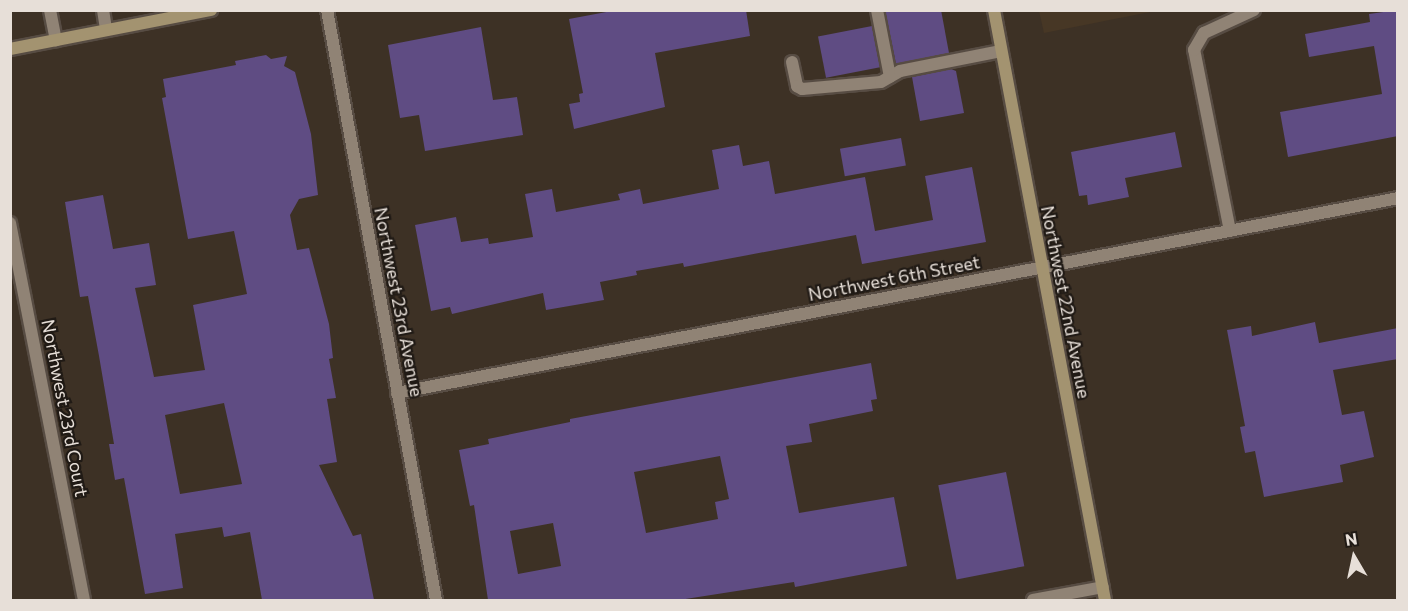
<!DOCTYPE html>
<style>
body{margin:0}
#map{position:relative;width:1408px;height:611px;overflow:hidden;background:#3d3125;font-family:Commissioner,sans-serif}
div>[style]{position:absolute}
.built>*{inset:0;background:#473725}
.building>*{inset:0;background:#5f4c83;transform-origin:0 0}
.roads{filter:drop-shadow(2px 0 #574c43) drop-shadow(-2px 0 #574c43) drop-shadow(0 2px #574c43) drop-shadow(0 -2px #574c43)}
.service>*{height:12px;margin:-6px;padding:0 6px;transform-origin:6px;border-radius:6px;background:#908375}
.minor>*{height:12px;margin:-6px;padding:0 6px;transform-origin:6px;border-radius:6px;background:#908375}
.secondary>*{height:12px;margin:-6px;padding:0 6px;transform-origin:6px;border-radius:6px;background:#a39370}
span{translate:-50% -50%;white-space:nowrap;text-align:center;line-height:1.15;-webkit-text-stroke:4.5px #201a15;paint-order:stroke}
.street-label{font-size:18px;color:#e7dfd8}
.frame{position:absolute;inset:0;border:12px solid #e7dfd8;pointer-events:none}
.north{position:absolute;left:1324px;top:527px;width:60px;height:60px;-webkit-text-stroke:4px #201a15;paint-order:stroke;rotate:351deg;font-size:16px;font-weight:700;line-height:24px;text-align:center;color:#e7dfd8}
.north::after{content:'';display:block;margin:auto;width:21px;height:27px;background:#e7dfd8;clip-path:polygon(50% 0,100% 100%,50% 72%,0 100%)}
</style>
<div id="map">
<div class="built">
<i style="clip-path:polygon(1039px 11px,1039px 10px,1155px 11px,1044px 33px)"></i>
</div>
<div class="building">
<i style="clip-path:polygon(617px 10px,746px 10px,750px 36px,655px 53px,665px 107px,574px 129px,569px 104px,580px 102px,579px 94px,583px 93px,569px 19px)"></i>
<i style="clip-path:polygon(885px 10px,941px 10px,949px 53px,896px 64px)"></i>
<i style="clip-path:polygon(1398px 10px,1398px 136px,1288px 157px,1280px 112px,1382px 94px,1374px 46px,1309px 57px,1305px 34px,1370px 22px,1369px 14px)"></i>
<i style="left:872px;top:26px;width:42px;height:55px;rotate:79deg"></i>
<i style="clip-path:polygon(481px 27px,493px 100px,517px 97px,523px 135px,425px 151px,419px 115px,400px 118px,388px 45px)"></i>
<i style="clip-path:polygon(evenodd,266px 55px,271px 59px,287px 56px,284px 66px,295px 72px,311px 134px,318px 195px,299px 199px,290px 215px,297px 250px,309px 248px,329px 324px,333px 358px,329px 359px,336px 398px,327px 399px,337px 462px,319px 465px,353px 536px,361px 534px,374px 600px,262px 600px,250px 532px,224px 537px,222px 527px,175px 534px,183px 588px,145px 594px,124px 478px,115px 480px,109px 444px,114px 444px,99px 356px,88px 296px,80px 297px,65px 202px,103px 195px,113px 249px,149px 243px,156px 285px,135px 288px,154px 377px,205px 370px,193px 305px,247px 294px,234px 231px,188px 239px,162px 98px,166px 97px,163px 79px,236px 65px,235px 61px,266px 55px,224px 403px,242px 484px,180px 494px,165px 415px,224px 403px)"></i>
<i style="clip-path:polygon(951px 69px,956px 71px,964px 113px,920px 121px,912px 77px)"></i>
<i style="clip-path:polygon(1175px 132px,1182px 167px,1125px 178px,1129px 197px,1088px 205px,1087px 195px,1079px 196px,1071px 152px)"></i>
<i style="left:901px;top:138px;width:28px;height:62px;rotate:80deg"></i>
<i style="clip-path:polygon(739px 145px,743px 166px,769px 161px,775px 194px,865px 177px,875px 231px,933px 220px,925px 176px,972px 167px,986px 242px,862px 264px,856px 235px,684px 267px,683px 263px,636px 271px,637px 275px,600px 282px,604px 300px,546px 310px,543px 293px,452px 314px,450px 307px,431px 311px,415px 225px,456px 217px,461px 242px,488px 238px,489px 244px,533px 237px,525px 194px,552px 189px,556px 212px,620px 200px,618px 194px,640px 189px,643px 204px,719px 189px,712px 150px)"></i>
<i style="clip-path:polygon(1315px 322px,1319px 343px,1398px 328px,1398px 359px,1333px 370px,1342px 415px,1364px 411px,1374px 457px,1340px 465px,1343px 482px,1264px 497px,1255px 451px,1245px 453px,1240px 427px,1245px 426px,1227px 330px,1251px 326px,1252px 336px)"></i>
<i style="clip-path:polygon(evenodd,871px 363px,877px 399px,871px 400px,873px 411px,809px 424px,812px 442px,786px 446px,799px 513px,894px 497px,907px 566px,795px 587px,794px 582px,679px 600px,488px 600px,474px 505px,470px 506px,459px 450px,489px 444px,488px 439px,570px 422px,570px 419px,871px 363px,720px 456px,729px 499px,715px 502px,718px 519px,646px 533px,634px 472px,720px 456px,871px 363px,553px 523px,561px 566px,518px 574px,510px 531px,553px 523px)"></i>
<i style="left:1006px;top:472px;width:96px;height:69px;rotate:79deg"></i>
</div>
<div class="roads">
<div class="service">
<i style="left:877px;top:10px;width:68px;rotate:79deg"></i>
<i style="left:792px;top:62px;width:25px;rotate:78deg"></i>
<i style="left:797px;top:86px;width:6px;rotate:31deg"></i>
<i style="left:802px;top:89px;width:79px;rotate:-5.1deg"></i>
<i style="left:881px;top:82px;width:22px;rotate:-30deg"></i>
<i style="left:900px;top:71px;width:103px;rotate:-11.2deg"></i>
<i style="left:1230px;top:231px;width:185px;rotate:-101.2deg"></i>
<i style="left:1194px;top:50px;width:20px;rotate:-60deg"></i>
<i style="left:1204px;top:33px;width:55px;rotate:-24.7deg"></i>
</div>
<div class="minor">
<i style="left:50px;top:10px;width:31px;rotate:79deg"></i>
<i style="left:103px;top:10px;width:20px;rotate:81deg"></i>
<i style="left:327px;top:10px;width:600px;rotate:79.53deg"></i>
<i style="left:10px;top:223px;width:384px;rotate:78.9deg"></i>
<i style="left:397px;top:393px;width:1020px;rotate:-11.02deg"></i>
<i style="left:1033px;top:600px;width:71px;rotate:-10.5deg"></i>
</div>
<div class="secondary">
<i style="left:994px;top:10px;width:600px;rotate:79.35deg"></i>
<i style="left:10px;top:49px;width:205px;rotate:-11deg"></i>
</div>
</div>
<div class="street-label">
<span style="left:894px;top:278px;rotate:-11deg">Northwest 6th Street</span>
<span style="left:399px;top:302px;rotate:79deg">Northwest 23rd Avenue</span>
<span style="left:1066px;top:302px;rotate:79deg">Northwest 22nd Avenue</span>
<span style="left:65px;top:408px;rotate:79deg">Northwest 23rd Court</span>
</div>
<div class="frame"></div>
<div class="north">N</div>
</div>
